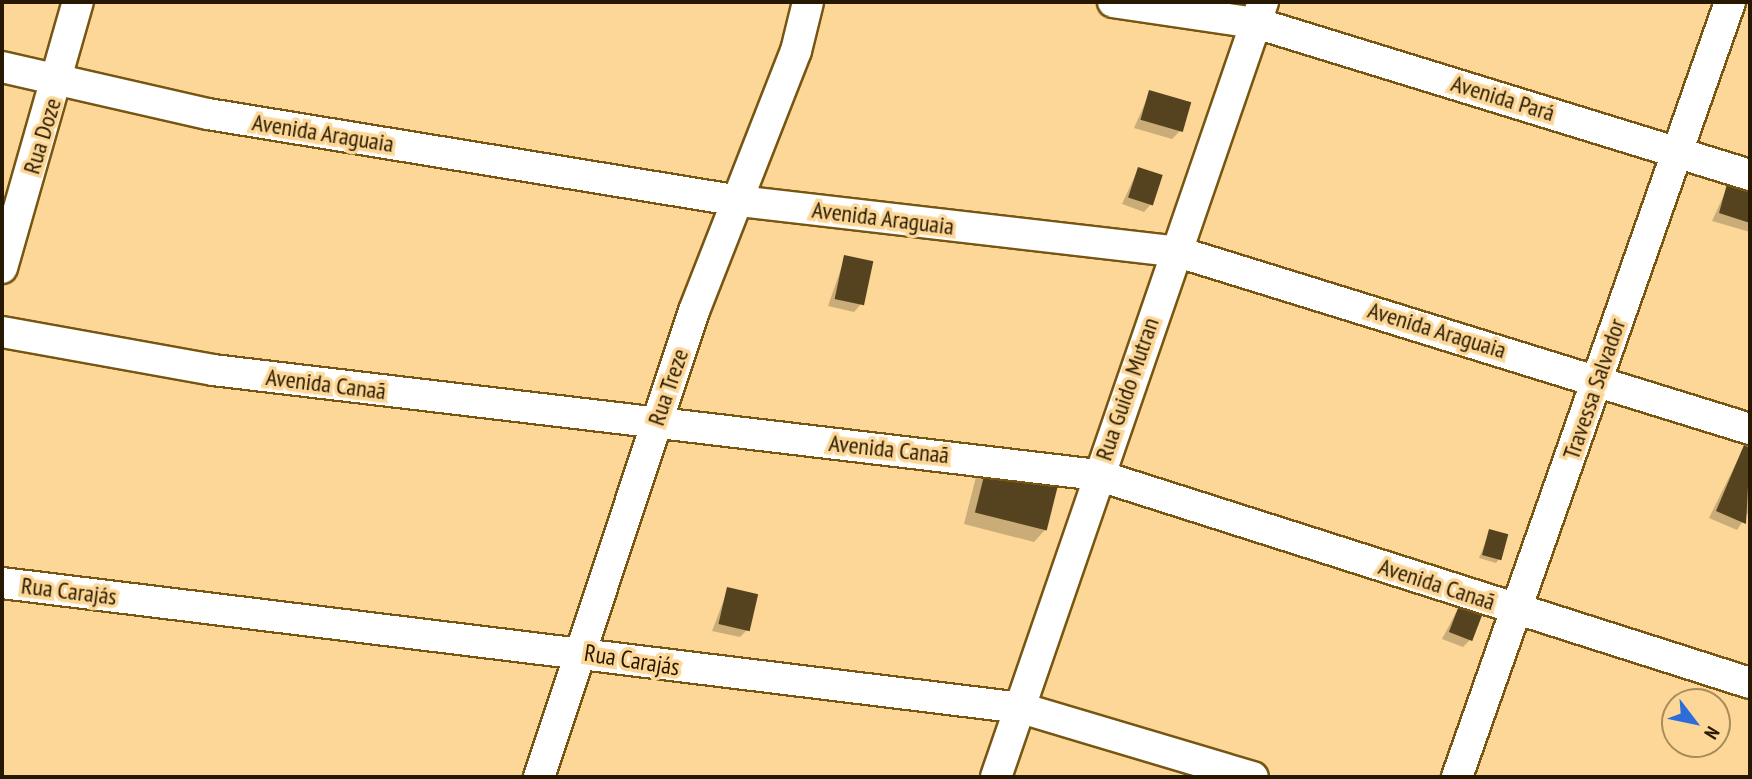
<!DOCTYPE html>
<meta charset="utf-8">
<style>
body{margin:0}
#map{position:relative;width:1752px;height:779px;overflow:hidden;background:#fcd797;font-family:"PT Sans Narrow",sans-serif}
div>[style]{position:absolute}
.shadow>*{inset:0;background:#0003}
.building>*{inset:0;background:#55421e;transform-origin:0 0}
.roads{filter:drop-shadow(2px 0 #765612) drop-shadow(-2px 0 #765612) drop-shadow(0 2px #765612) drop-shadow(0 -2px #765612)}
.street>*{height:30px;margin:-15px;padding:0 15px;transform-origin:15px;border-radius:15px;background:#fff}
span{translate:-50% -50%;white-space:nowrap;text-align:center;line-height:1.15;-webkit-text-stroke:7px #fcd797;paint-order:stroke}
.street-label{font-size:24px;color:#271901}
.frame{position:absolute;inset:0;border:4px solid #271901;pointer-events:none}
.north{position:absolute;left:1661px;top:688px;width:70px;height:70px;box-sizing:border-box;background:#fcd797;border:2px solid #a78b5b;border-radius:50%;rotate:122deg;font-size:19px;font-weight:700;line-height:28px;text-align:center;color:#271901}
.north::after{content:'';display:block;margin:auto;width:24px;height:32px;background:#2e6cd9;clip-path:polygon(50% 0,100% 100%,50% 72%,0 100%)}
</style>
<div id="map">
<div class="shadow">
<i style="clip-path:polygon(1150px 92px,1180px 131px,1172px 139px,1134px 128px)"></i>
<i style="clip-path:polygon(1138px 169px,1151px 204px,1144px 212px,1122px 204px)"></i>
<i style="clip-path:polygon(1728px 186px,1750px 193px,1750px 232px,1712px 221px)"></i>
<i style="clip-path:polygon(845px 257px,861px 304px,854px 312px,828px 306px)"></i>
<i style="clip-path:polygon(1744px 447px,1750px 450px,1750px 510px,1737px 530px,1709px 518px)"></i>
<i style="clip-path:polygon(988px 466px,1045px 530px,1034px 542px,964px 524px,976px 477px)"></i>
<i style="clip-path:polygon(1490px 531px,1499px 559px,1496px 563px,1479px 558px)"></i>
<i style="clip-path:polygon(728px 589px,748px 629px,740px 637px,712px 631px)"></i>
<i style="clip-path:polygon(1460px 605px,1471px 639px,1463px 647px,1442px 639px)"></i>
</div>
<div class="building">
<i style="left:1149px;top:90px;width:44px;height:31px;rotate:16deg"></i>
<i style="left:1138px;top:167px;width:26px;height:32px;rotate:18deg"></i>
<i style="clip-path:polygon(1727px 184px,1750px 191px,1750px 223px,1719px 213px)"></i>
<i style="left:844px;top:255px;width:30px;height:45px;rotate:12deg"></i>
<i style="clip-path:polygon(1744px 445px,1750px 448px,1746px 524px,1716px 511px)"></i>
<i style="left:987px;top:464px;width:74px;height:50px;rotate:14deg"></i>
<i style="left:1489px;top:529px;width:20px;height:27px;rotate:15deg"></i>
<i style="left:727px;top:587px;width:32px;height:38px;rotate:13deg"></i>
<i style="left:1460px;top:603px;width:25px;height:31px;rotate:21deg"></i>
</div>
<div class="roads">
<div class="street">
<i style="left:1113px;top:2px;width:145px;rotate:8.4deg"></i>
<i style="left:1256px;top:23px;width:517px;rotate:17.1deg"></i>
<i style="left:2px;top:67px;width:211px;rotate:12.9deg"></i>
<i style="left:208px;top:114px;width:539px;rotate:9.29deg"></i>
<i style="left:740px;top:201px;width:438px;rotate:6.6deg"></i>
<i style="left:1175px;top:251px;width:602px;rotate:17.2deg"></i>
<i style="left:2px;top:268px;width:277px;rotate:-74.1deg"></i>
<i style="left:2px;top:332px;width:214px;rotate:10.2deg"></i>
<i style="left:213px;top:370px;width:890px;rotate:6.77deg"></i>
<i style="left:1097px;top:475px;width:685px;rotate:17.67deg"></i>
<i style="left:2px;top:583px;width:1027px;rotate:6.99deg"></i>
<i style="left:1021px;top:708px;width:242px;rotate:16.6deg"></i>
<i style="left:539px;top:777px;width:491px;rotate:-71.6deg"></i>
<i style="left:694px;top:311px;width:279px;rotate:-68.6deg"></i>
<i style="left:796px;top:51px;width:50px;rotate:-76.2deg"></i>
<i style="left:996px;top:777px;width:820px;rotate:-70.99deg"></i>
<i style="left:1457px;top:777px;width:822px;rotate:-70.59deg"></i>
</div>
</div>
<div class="street-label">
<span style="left:1503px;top:98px;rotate:17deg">Avenida Pará</span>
<span style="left:323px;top:133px;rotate:9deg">Avenida Araguaia</span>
<span style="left:42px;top:136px;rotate:-73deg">Rua Doze</span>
<span style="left:883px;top:218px;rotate:7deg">Avenida Araguaia</span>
<span style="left:1437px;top:330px;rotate:17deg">Avenida Araguaia</span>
<span style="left:326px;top:384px;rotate:7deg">Avenida Canaã</span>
<span style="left:668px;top:387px;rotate:-71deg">Rua Treze</span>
<span style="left:1127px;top:389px;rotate:-71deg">Rua Guido Mutran</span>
<span style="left:1594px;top:389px;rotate:-71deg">Travessa Salvador</span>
<span style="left:889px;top:449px;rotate:6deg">Avenida Canaã</span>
<span style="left:1437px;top:584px;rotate:18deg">Avenida Canaã</span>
<span style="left:69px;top:591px;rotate:7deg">Rua Carajás</span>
<span style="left:632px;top:660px;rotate:9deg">Rua Carajás</span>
</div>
<div class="frame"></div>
<div class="north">N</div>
</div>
